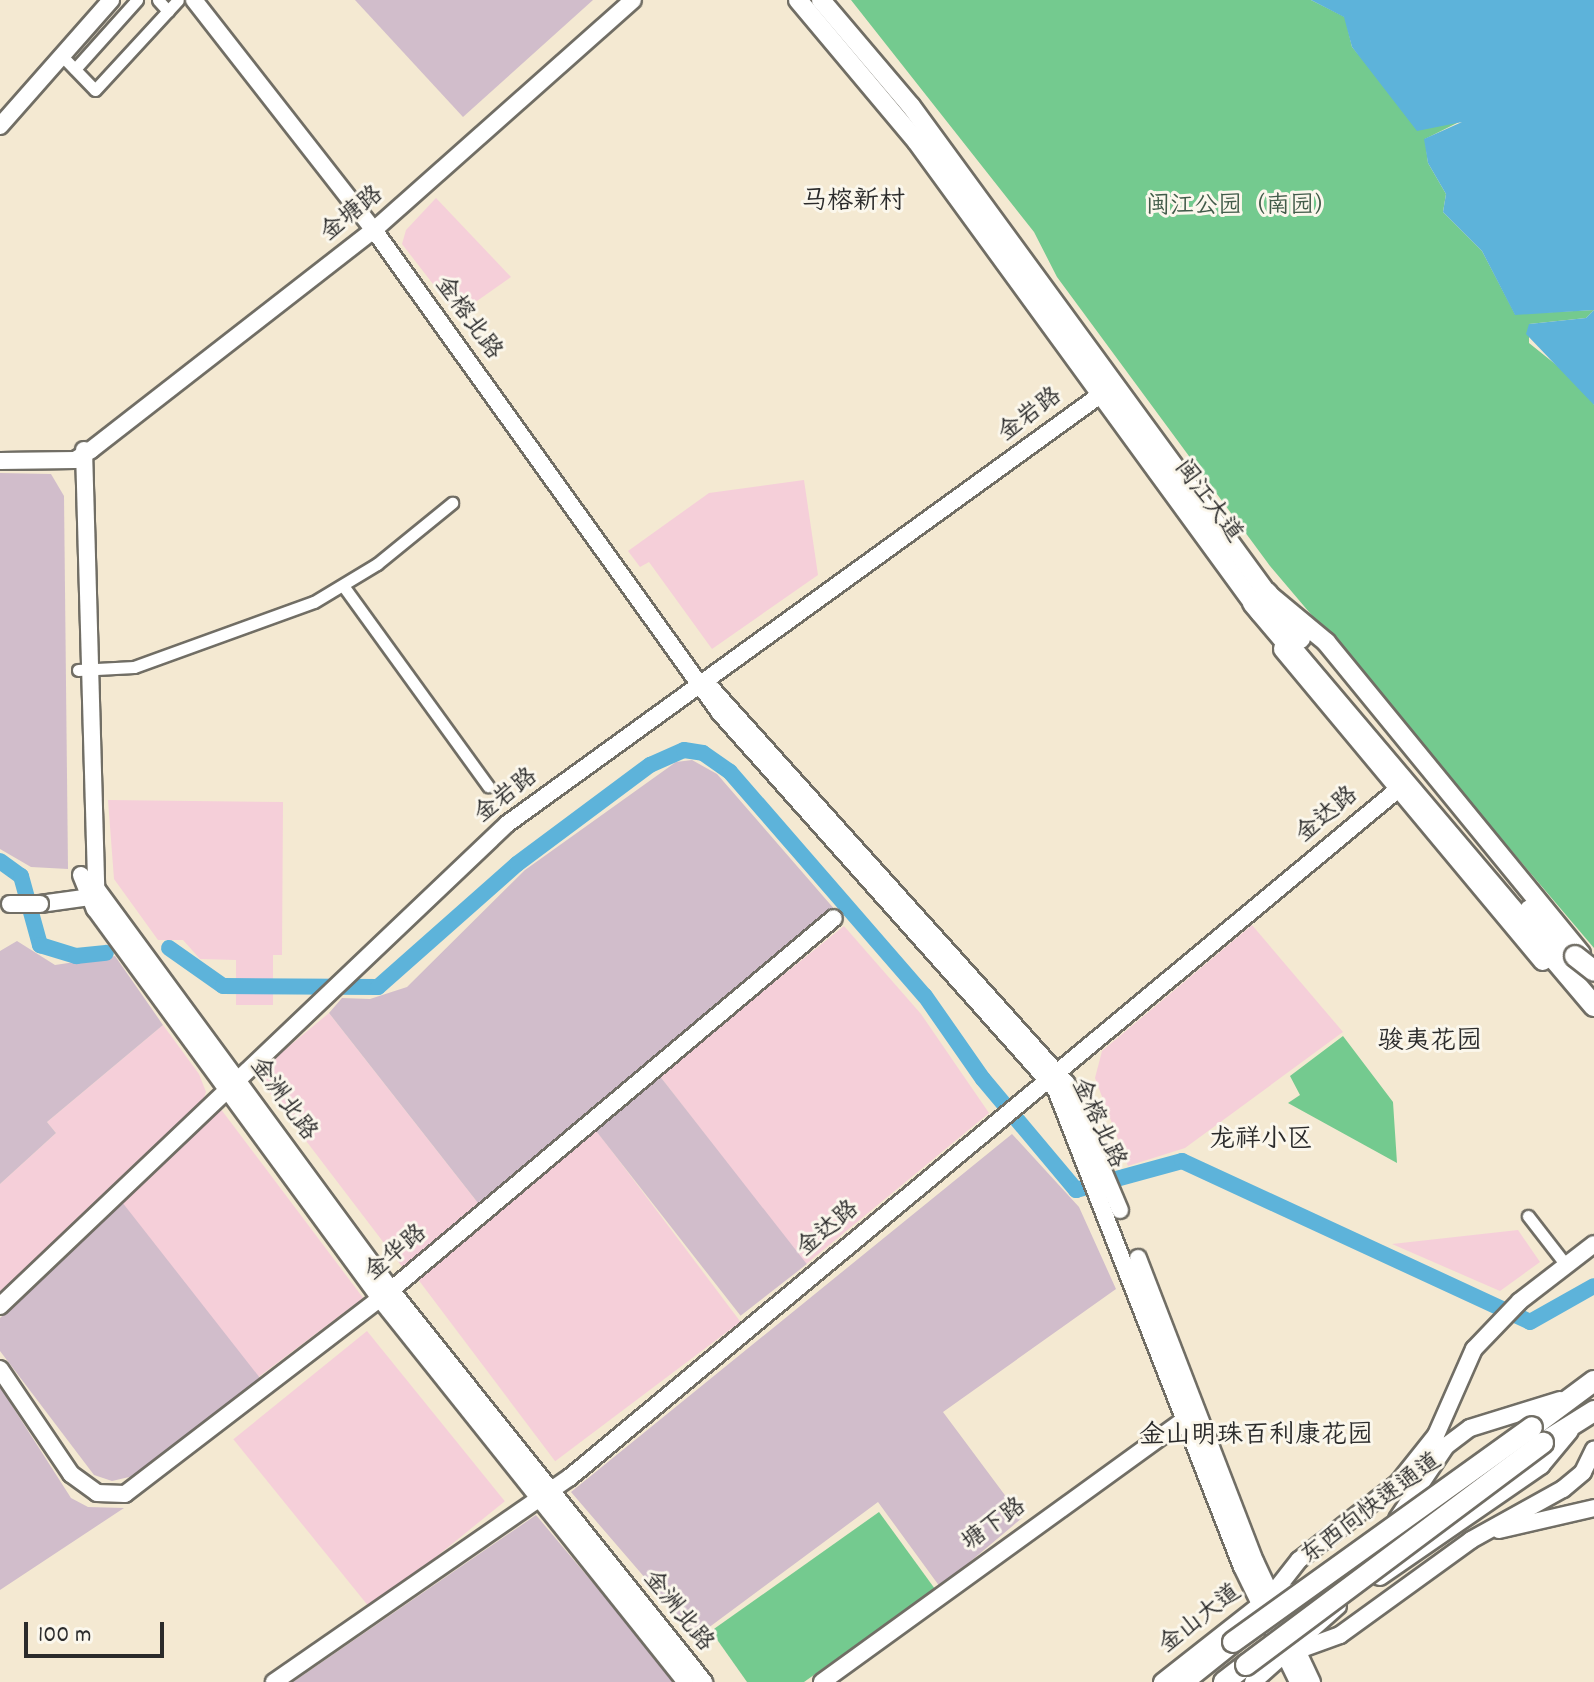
<!DOCTYPE html>
<meta charset="utf-8">
<style>
body{margin:0}
#map{position:relative;width:1594px;height:1682px;overflow:hidden;background:#f4e9d2;font-family:Dekko,"LXGW WenKai TC",sans-serif}
div>[style]{position:absolute}
.built>*{inset:0;background:#f5cfd9;transform-origin:0 0}
.industrial>*{inset:0;background:#d1bdcb;transform-origin:0 0}
.green>*{inset:0;background:#74ca8f}
.water>*{inset:0;background:#5db3da}
.river>*{height:16px;margin:-8px;padding:0 8px;transform-origin:8px;border-radius:8px;background:#5db3da}
.roads{filter:drop-shadow(2px 0 #716e65) drop-shadow(-2px 0 #716e65) drop-shadow(0 2px #716e65) drop-shadow(0 -2px #716e65)}
.street>*{height:11px;margin:-5.5px;padding:0 5.5px;transform-origin:5.5px;border-radius:5.5px;background:#fff}
.secondary>*{height:16px;margin:-8px;padding:0 8px;transform-origin:8px;border-radius:8px;background:#fff}
.primary>*{height:18px;margin:-9px;padding:0 9px;transform-origin:9px;border-radius:9px;background:#fff}
.highway>*{height:20px;margin:-10px;padding:0 10px;transform-origin:10px;border-radius:10px;background:#fff}
.bridges{filter:drop-shadow(2px 0 #716e65) drop-shadow(-2px 0 #716e65) drop-shadow(0 2px #716e65) drop-shadow(0 -2px #716e65)}
.secondary-bridge>*{height:16px;margin:-8px;padding:0 8px;transform-origin:8px;border-radius:8px;background:#fff}
.highway-bridge>*{height:20px;margin:-10px;padding:0 10px;transform-origin:10px;border-radius:10px;background:#fff}
span{translate:-50% -50%;white-space:nowrap;text-align:center;line-height:1.15;-webkit-text-stroke:6px #fbf7ec;paint-order:stroke}
.park-label{font-size:24px;color:#415b49}
.street-label{font-size:24px;color:#2b2b2b}
.neighbourhood-label{font-size:26px;color:#2b2b2b}
.scale{position:absolute;left:24px;top:1622px;width:140px;height:36px;box-sizing:border-box;border:4px solid #2b2b2b;border-top:0;padding-left:10px;font-size:24px;line-height:28px;white-space:nowrap;color:#2b2b2b;-webkit-text-stroke:6px #fbf7ec;paint-order:stroke}
</style>
<div id="map">
<div class="built">
<i style="clip-path:polygon(436px 198px,511px 277px,457px 315px,402px 244px,406px 230px)"></i>
<i style="clip-path:polygon(804px 480px,818px 575px,712px 649px,649px 562px,640px 567px,628px 551px,709px 493px)"></i>
<i style="clip-path:polygon(108px 800px,283px 802px,282px 955px,273px 955px,273px 1005px,236px 1005px,236px 960px,200px 959px,183px 940px,158px 940px,114px 879px)"></i>
<i style="clip-path:polygon(1252px 925px,1343px 1032px,1185px 1148px,1128px 1166px,1095px 1078px,1102px 1051px)"></i>
<i style="clip-path:polygon(844px 926px,921px 1014px,989px 1113px,805px 1265px,659px 1075px)"></i>
<i style="clip-path:polygon(329px 1013px,478px 1203px,403px 1268px,265px 1087px,264px 1067px)"></i>
<i style="clip-path:polygon(163px 1025px,199px 1074px,206px 1092px,201px 1105px,0 1295px,0 1184px,56px 1133px,47px 1122px)"></i>
<i style="left:220px;top:1108px;width:238px;height:136px;rotate:53deg"></i>
<i style="left:596px;top:1130px;width:240px;height:232px;rotate:53deg"></i>
<i style="clip-path:polygon(1518px 1230px,1540px 1262px,1500px 1291px,1392px 1244px)"></i>
<i style="left:367px;top:1331px;width:219px;height:172px;rotate:51deg"></i>
</div>
<div class="industrial">
<i style="clip-path:polygon(355px 0,593px 0,463px 117px)"></i>
<i style="clip-path:polygon(0 473px,51px 474px,64px 496px,68px 869px,31px 867px,0 849px)"></i>
<i style="clip-path:polygon(692px 760px,717px 774px,836px 911px,478px 1203px,329px 1013px,342px 998px,370px 999px,407px 987px,525px 870px,676px 762px)"></i>
<i style="clip-path:polygon(17px 941px,55px 965px,115px 956px,163px 1025px,47px 1122px,56px 1133px,0 1184px,0 951px)"></i>
<i style="left:659px;top:1075px;width:240px;height:84px;rotate:52deg"></i>
<i style="clip-path:polygon(1012px 1134px,1079px 1207px,1116px 1289px,943px 1412px,1022px 1518px,940px 1587px,878px 1502px,696px 1637px,571px 1492px)"></i>
<i style="clip-path:polygon(122px 1202px,260px 1378px,142px 1474px,112px 1481px,94px 1475px,0 1351px,0 1318px)"></i>
<i style="clip-path:polygon(0 1387px,71px 1498px,88px 1507px,124px 1508px,0 1590px)"></i>
<i style="clip-path:polygon(536px 1515px,676px 1682px,293px 1682px)"></i>
</div>
<div class="green">
<i style="clip-path:polygon(851px 0,1311px 0,1345px 17px,1352px 47px,1376px 75px,1461px 121px,1425px 139px,1428px 163px,1446px 194px,1443px 212px,1482px 251px,1515px 314px,1594px 310px,1586px 318px,1529px 324px,1529px 343px,1590px 392px,1594px 405px,1594px 948px,1270px 566px,1057px 277px,1034px 232px)"></i>
<i style="clip-path:polygon(1343px 1036px,1393px 1102px,1397px 1163px,1288px 1103px,1300px 1095px,1290px 1076px)"></i>
<i style="clip-path:polygon(879px 1512px,935px 1589px,804px 1682px,747px 1682px,711px 1631px)"></i>
</div>
<div class="water">
<i style="clip-path:polygon(1311px 0,1594px 0,1594px 405px,1526px 334px,1529px 324px,1586px 318px,1594px 310px,1515px 315px,1482px 251px,1443px 212px,1446px 194px,1428px 163px,1424px 139px,1462px 122px,1417px 131px,1352px 47px,1344px 17px)"></i>
</div>
<div class="river">
<i style="left:0;top:861px;width:26px;rotate:36deg"></i>
<i style="left:21px;top:876px;width:72px;rotate:74.6deg"></i>
<i style="left:40px;top:945px;width:38px;rotate:17deg"></i>
<i style="left:76px;top:956px;width:30px;rotate:-6deg"></i>
<i style="left:169px;top:948px;width:66px;rotate:35.1deg"></i>
<i style="left:223px;top:986px;width:155px;rotate:0.4deg"></i>
<i style="left:378px;top:987px;width:186px;rotate:-41.5deg"></i>
<i style="left:517px;top:864px;width:166px;rotate:-36.7deg"></i>
<i style="left:650px;top:765px;width:37px;rotate:-24deg"></i>
<i style="left:684px;top:750px;width:19px;rotate:9deg"></i>
<i style="left:703px;top:753px;width:33px;rotate:35deg"></i>
<i style="left:730px;top:772px;width:297px;rotate:49deg"></i>
<i style="left:925px;top:996px;width:101px;rotate:55.1deg"></i>
<i style="left:983px;top:1079px;width:145px;rotate:50deg"></i>
<i style="left:1076px;top:1190px;width:110px;rotate:-15.3deg"></i>
<i style="left:1182px;top:1161px;width:383px;rotate:24.8deg"></i>
<i style="left:1530px;top:1322px;width:73px;rotate:-29.4deg"></i>
</div>
<div class="roads">
<div class="street">
<i style="left:158px;top:0;width:15px;rotate:48deg"></i>
<i style="left:62px;top:56px;width:47px;rotate:45.9deg"></i>
<i style="left:95px;top:90px;width:122px;rotate:-47.3deg"></i>
<i style="left:75px;top:69px;width:93px;rotate:-48.1deg"></i>
<i style="left:344px;top:587px;width:246px;rotate:54.1deg"></i>
<i style="left:78px;top:670px;width:56px;rotate:-3.1deg"></i>
<i style="left:134px;top:667px;width:191px;rotate:-19.9deg"></i>
<i style="left:314px;top:602px;width:74px;rotate:-31.1deg"></i>
<i style="left:377px;top:564px;width:97px;rotate:-39.1deg"></i>
<i style="left:1528px;top:1216px;width:62px;rotate:52.2deg"></i>
</div>
<div class="secondary">
<i style="left:194px;top:0;width:292px;rotate:52deg"></i>
<i style="left:374px;top:230px;width:594px;rotate:54.38deg"></i>
<i style="left:720px;top:713px;width:505px;rotate:48.29deg"></i>
<i style="left:1056px;top:1090px;width:512px;rotate:68.7deg"></i>
<i style="left:1242px;top:1567px;width:128px;rotate:64deg"></i>
<i style="left:0;top:126px;width:168px;rotate:-48.6deg"></i>
<i style="left:84px;top:450px;width:438px;rotate:88.4deg"></i>
<i style="left:96px;top:888px;width:499px;rotate:53.7deg"></i>
<i style="left:391px;top:1290px;width:502px;rotate:51.39deg"></i>
<i style="left:0;top:461px;width:75px;rotate:-0.8deg"></i>
<i style="left:75px;top:460px;width:19px;rotate:-32deg"></i>
<i style="left:91px;top:450px;width:358px;rotate:-37.9deg"></i>
<i style="left:374px;top:230px;width:346px;rotate:-41.6deg"></i>
<i style="left:712px;top:689px;width:530px;rotate:48.06deg"></i>
<i style="left:1066px;top:1083px;width:138px;rotate:67deg"></i>
<i style="left:81px;top:875px;width:37px;rotate:68deg"></i>
<i style="left:95px;top:909px;width:483px;rotate:53.8deg"></i>
<i style="left:380px;top:1299px;width:490px;rotate:51.4deg"></i>
<i style="left:40px;top:904px;width:59px;rotate:-7.9deg"></i>
<i style="left:1138px;top:1258px;width:325px;rotate:68.9deg"></i>
<i style="left:1255px;top:1561px;width:134px;rotate:64.8deg"></i>
<i style="left:0;top:1306px;width:700px;rotate:-43.55deg"></i>
<i style="left:507px;top:824px;width:732px;rotate:-35.88deg"></i>
<i style="left:0;top:1369px;width:127px;rotate:55.9deg"></i>
<i style="left:71px;top:1474px;width:32px;rotate:36deg"></i>
<i style="left:97px;top:1493px;width:28px;rotate:2deg"></i>
<i style="left:125px;top:1494px;width:335px;rotate:-37.5deg"></i>
<i style="left:391px;top:1290px;width:578px;rotate:-40.02deg"></i>
<i style="left:1397px;top:1484px;width:63px;rotate:-51.5deg"></i>
<i style="left:1436px;top:1435px;width:94px;rotate:-66.2deg"></i>
<i style="left:1474px;top:1349px;width:66px;rotate:-46.2deg"></i>
<i style="left:1520px;top:1301px;width:93px;rotate:-37.6deg"></i>
<i style="left:1397px;top:1519px;width:88px;rotate:-56.1deg"></i>
<i style="left:1446px;top:1446px;width:30px;rotate:-37deg"></i>
<i style="left:1470px;top:1428px;width:94px;rotate:-17.3deg"></i>
<i style="left:1499px;top:1530px;width:98px;rotate:-13deg"></i>
<i style="left:1380px;top:1577px;width:196px;rotate:-34.6deg"></i>
<i style="left:1541px;top:1466px;width:45px;rotate:-50.4deg"></i>
<i style="left:1270px;top:1597px;width:47px;rotate:-51.9deg"></i>
<i style="left:1299px;top:1560px;width:132px;rotate:-37.9deg"></i>
<i style="left:1296px;top:1651px;width:47px;rotate:-20deg"></i>
<i style="left:1340px;top:1635px;width:162px;rotate:-35.9deg"></i>
<i style="left:1471px;top:1540px;width:105px;rotate:-29deg"></i>
<i style="left:1563px;top:1489px;width:26px;rotate:-40deg"></i>
<i style="left:1583px;top:1472px;width:25px;rotate:-64deg"></i>
<i style="left:274px;top:1682px;width:359px;rotate:-34.7deg"></i>
<i style="left:569px;top:1478px;width:1077px;rotate:-39.72deg"></i>
<i style="left:822px;top:1682px;width:460px;rotate:-35.9deg"></i>
<i style="left:1162px;top:1682px;width:137px;rotate:-38.2deg"></i>
<i style="left:1270px;top:1597px;width:35px;rotate:-12deg"></i>
<i style="left:1253px;top:1682px;width:114px;rotate:-41.8deg"></i>
</div>
<div class="primary">
<i style="left:798px;top:0;width:185px;rotate:50deg"></i>
<i style="left:917px;top:142px;width:584px;rotate:53.91deg"></i>
<i style="left:821px;top:0;width:139px;rotate:49.7deg"></i>
<i style="left:911px;top:106px;width:603px;rotate:53.83deg"></i>
<i style="left:1267px;top:593px;width:77px;rotate:39.7deg"></i>
<i style="left:1326px;top:642px;width:403px;rotate:50.7deg"></i>
<i style="left:1283px;top:649px;width:406px;rotate:50.2deg"></i>
</div>
<div class="highway">
<i style="left:1267px;top:593px;width:56px;rotate:53.7deg"></i>
<i style="left:1253px;top:603px;width:528px;rotate:49.76deg"></i>
<i style="left:1530px;top:910px;width:64px;rotate:45.6deg"></i>
<i style="left:1532px;top:1427px;width:77px;rotate:-36.6deg"></i>
<i style="left:1543px;top:1443px;width:60px;rotate:-32.1deg"></i>
<i style="left:1183px;top:1682px;width:64px;rotate:-38.7deg"></i>
<i style="left:1224px;top:1682px;width:28px;rotate:-38deg"></i>
</div>
</div>
<div class="bridges">
<div class="secondary-bridge">
<i style="left:10px;top:904px;width:30px"></i>
</div>
<div class="highway-bridge">
<i style="left:1575px;top:956px;width:24px;rotate:38deg"></i>
<i style="left:1233px;top:1642px;width:368px;rotate:-35.7deg"></i>
<i style="left:1246px;top:1665px;width:371px;rotate:-36.8deg"></i>
</div>
</div>
<div class="park-label">
<span style="left:1242px;top:208px">闽江公园（南园）</span>
</div>
<div class="street-label">
<span style="left:353px;top:215px;rotate:-39deg">金塘路</span>
<span style="left:467px;top:319px;rotate:54deg">金榕北路</span>
<span style="left:1031px;top:416px;rotate:-37deg">金岩路</span>
<span style="left:1207px;top:502px;rotate:53deg">闽江大道</span>
<span style="left:507px;top:797px;rotate:-38deg">金岩路</span>
<span style="left:1328px;top:816px;rotate:-40deg">金达路</span>
<span style="left:282px;top:1100px;rotate:54deg">金洲北路</span>
<span style="left:1097px;top:1124px;rotate:65deg">金榕北路</span>
<span style="left:829px;top:1230px;rotate:-40deg">金达路</span>
<span style="left:397px;top:1254px;rotate:-40deg">金华路</span>
<span style="left:1372px;top:1510px;rotate:-37deg">东西向快速通道</span>
<span style="left:995px;top:1526px;rotate:-36deg">塘下路</span>
<span style="left:677px;top:1612px;rotate:51deg">金洲北路</span>
<span style="left:1201px;top:1620px;rotate:-38deg">金山大道</span>
</div>
<div class="neighbourhood-label">
<span style="left:853px;top:203px">马榕新村</span>
<span style="left:1430px;top:1043px">骏夷花园</span>
<span style="left:1261px;top:1141px">龙祥小区</span>
<span style="left:1256px;top:1437px">金山明珠百利康花园</span>
</div>
<div class="scale">100 m</div>
</div>
